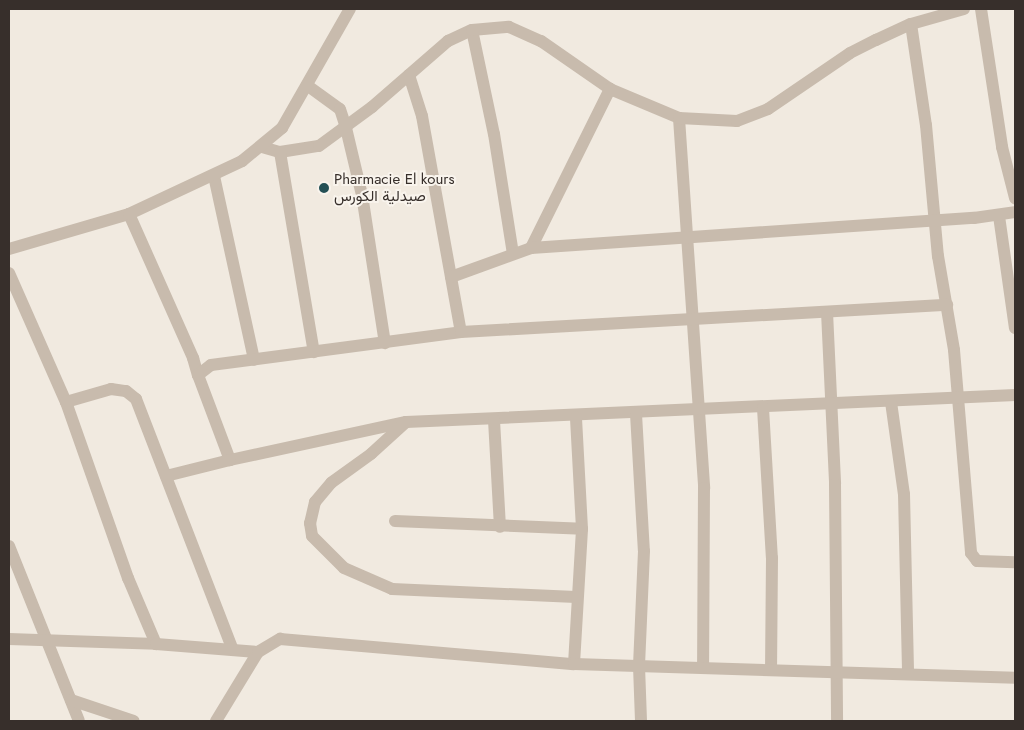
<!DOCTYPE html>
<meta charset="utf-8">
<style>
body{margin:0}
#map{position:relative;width:1024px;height:730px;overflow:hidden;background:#f1eae0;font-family:Jost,Vazirmatn,sans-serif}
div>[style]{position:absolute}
.street>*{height:12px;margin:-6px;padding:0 6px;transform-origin:6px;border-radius:6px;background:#c8bbad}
.dots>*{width:14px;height:14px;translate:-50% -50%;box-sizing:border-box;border:2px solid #f9f4ed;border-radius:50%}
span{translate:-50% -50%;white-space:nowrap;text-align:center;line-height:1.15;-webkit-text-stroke:4px #f9f4ed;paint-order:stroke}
.poi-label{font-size:15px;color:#372f2b}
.left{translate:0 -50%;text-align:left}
.frame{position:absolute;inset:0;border:10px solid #372f2b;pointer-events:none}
</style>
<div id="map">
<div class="street">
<i style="left:981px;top:9px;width:140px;rotate:81.3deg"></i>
<i style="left:1002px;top:147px;width:53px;rotate:75.7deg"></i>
<i style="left:911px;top:24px;width:102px;rotate:81.6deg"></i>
<i style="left:926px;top:125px;width:132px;rotate:84.8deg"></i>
<i style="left:938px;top:256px;width:95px;rotate:80.3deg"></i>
<i style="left:954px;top:350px;width:204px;rotate:85.2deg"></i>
<i style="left:971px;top:553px;width:10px;rotate:53deg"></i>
<i style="left:977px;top:561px;width:38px;rotate:2deg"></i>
<i style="left:472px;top:30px;width:106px;rotate:78.1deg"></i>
<i style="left:494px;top:134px;width:121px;rotate:81deg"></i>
<i style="left:409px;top:75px;width:43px;rotate:72.4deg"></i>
<i style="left:422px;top:116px;width:219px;rotate:79.8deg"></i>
<i style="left:308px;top:86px;width:39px;rotate:36deg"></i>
<i style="left:340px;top:109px;width:20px;rotate:72deg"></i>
<i style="left:346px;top:128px;width:69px;rotate:76.6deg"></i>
<i style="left:362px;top:195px;width:150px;rotate:81.2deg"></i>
<i style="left:679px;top:118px;width:371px;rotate:86.1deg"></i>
<i style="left:704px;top:488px;width:180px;rotate:90.3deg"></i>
<i style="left:262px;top:147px;width:19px;rotate:16deg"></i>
<i style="left:280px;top:152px;width:39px;rotate:-9deg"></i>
<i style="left:319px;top:146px;width:66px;rotate:-36.3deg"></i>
<i style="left:372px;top:107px;width:101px;rotate:-41deg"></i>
<i style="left:448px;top:41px;width:26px;rotate:-25deg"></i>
<i style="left:472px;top:30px;width:37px;rotate:-5deg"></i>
<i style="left:509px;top:27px;width:35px;rotate:24deg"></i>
<i style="left:541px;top:41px;width:84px;rotate:34.8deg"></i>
<i style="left:610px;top:89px;width:75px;rotate:22.8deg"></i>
<i style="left:679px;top:118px;width:58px;rotate:3deg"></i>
<i style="left:737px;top:121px;width:33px;rotate:-21deg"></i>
<i style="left:768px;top:109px;width:99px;rotate:-34.3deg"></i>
<i style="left:850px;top:53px;width:29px;rotate:-27deg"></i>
<i style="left:876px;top:40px;width:38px;rotate:-25deg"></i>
<i style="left:911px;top:24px;width:55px;rotate:-15.8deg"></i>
<i style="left:280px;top:152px;width:203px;rotate:80.4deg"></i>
<i style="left:214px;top:176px;width:188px;rotate:77.7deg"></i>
<i style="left:129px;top:214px;width:158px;rotate:66deg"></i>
<i style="left:193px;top:358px;width:18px;rotate:74deg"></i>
<i style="left:198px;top:375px;width:16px;rotate:-38deg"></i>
<i style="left:211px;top:365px;width:252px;rotate:-7.5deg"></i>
<i style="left:461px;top:332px;width:487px;rotate:-3.2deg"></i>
<i style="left:999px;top:216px;width:113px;rotate:81.9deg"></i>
<i style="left:531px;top:248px;width:178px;rotate:-63.6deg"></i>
<i style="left:9px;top:249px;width:125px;rotate:-16.3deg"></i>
<i style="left:129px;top:214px;width:125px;rotate:-25.1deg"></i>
<i style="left:242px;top:161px;width:52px;rotate:-39.5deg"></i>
<i style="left:282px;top:128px;width:137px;rotate:-60.3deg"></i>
<i style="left:9px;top:273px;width:141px;rotate:66.2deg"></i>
<i style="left:66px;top:402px;width:187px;rotate:70.6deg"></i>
<i style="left:128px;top:578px;width:72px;rotate:67deg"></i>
<i style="left:451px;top:277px;width:85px;rotate:-19.9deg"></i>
<i style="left:531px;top:248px;width:444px;rotate:-3.9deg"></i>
<i style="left:974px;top:218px;width:41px;rotate:-8.3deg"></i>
<i style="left:827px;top:312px;width:172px;rotate:87.3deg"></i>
<i style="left:835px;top:484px;width:237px;rotate:89.5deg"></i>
<i style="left:198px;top:375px;width:91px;rotate:69.4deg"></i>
<i style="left:230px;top:460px;width:180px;rotate:-12.2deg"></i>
<i style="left:406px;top:422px;width:610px;rotate:-2.54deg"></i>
<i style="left:66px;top:402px;width:47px;rotate:-16.1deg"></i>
<i style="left:111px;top:389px;width:15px;rotate:8deg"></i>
<i style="left:126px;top:391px;width:13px;rotate:39deg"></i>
<i style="left:136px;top:399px;width:269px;rotate:68.9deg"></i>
<i style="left:891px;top:402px;width:93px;rotate:82deg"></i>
<i style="left:904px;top:494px;width:180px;rotate:88.7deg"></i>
<i style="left:763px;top:408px;width:150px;rotate:86.6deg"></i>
<i style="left:772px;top:558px;width:112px;rotate:90.5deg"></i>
<i style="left:636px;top:414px;width:137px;rotate:86.7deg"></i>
<i style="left:644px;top:551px;width:115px;rotate:92.5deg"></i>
<i style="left:639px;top:666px;width:55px;rotate:87.9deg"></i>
<i style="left:494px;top:420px;width:107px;rotate:86.8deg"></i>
<i style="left:406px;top:422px;width:47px;rotate:137.6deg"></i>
<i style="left:371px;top:454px;width:49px;rotate:144.1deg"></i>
<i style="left:331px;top:483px;width:25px;rotate:130deg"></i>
<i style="left:315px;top:502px;width:22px;rotate:103deg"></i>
<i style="left:310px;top:523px;width:13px;rotate:81deg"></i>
<i style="left:312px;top:536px;width:45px;rotate:45deg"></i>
<i style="left:344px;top:568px;width:52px;rotate:23.6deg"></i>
<i style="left:392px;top:589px;width:184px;rotate:2.5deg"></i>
<i style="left:166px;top:476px;width:66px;rotate:-14deg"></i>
<i style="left:395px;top:521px;width:187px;rotate:2.4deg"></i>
<i style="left:9px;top:546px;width:188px;rotate:68.2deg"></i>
<i style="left:9px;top:639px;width:147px;rotate:1.9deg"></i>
<i style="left:156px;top:644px;width:102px;rotate:4.5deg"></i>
<i style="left:574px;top:664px;width:135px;rotate:-86.6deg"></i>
<i style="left:582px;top:529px;width:112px;rotate:-93.1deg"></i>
<i style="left:71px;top:700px;width:66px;rotate:18.4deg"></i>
<i style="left:216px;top:721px;width:81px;rotate:-58.7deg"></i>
<i style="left:258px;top:652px;width:26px;rotate:-31deg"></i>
<i style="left:280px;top:639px;width:295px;rotate:4.9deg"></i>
<i style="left:574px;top:664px;width:441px;rotate:1.8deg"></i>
</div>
<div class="dots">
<i style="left:324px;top:188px;background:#245055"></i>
</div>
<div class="poi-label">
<span class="left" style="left:334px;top:188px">Pharmacie El kours<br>صيدلية الكورس</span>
</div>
<div class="frame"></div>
</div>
